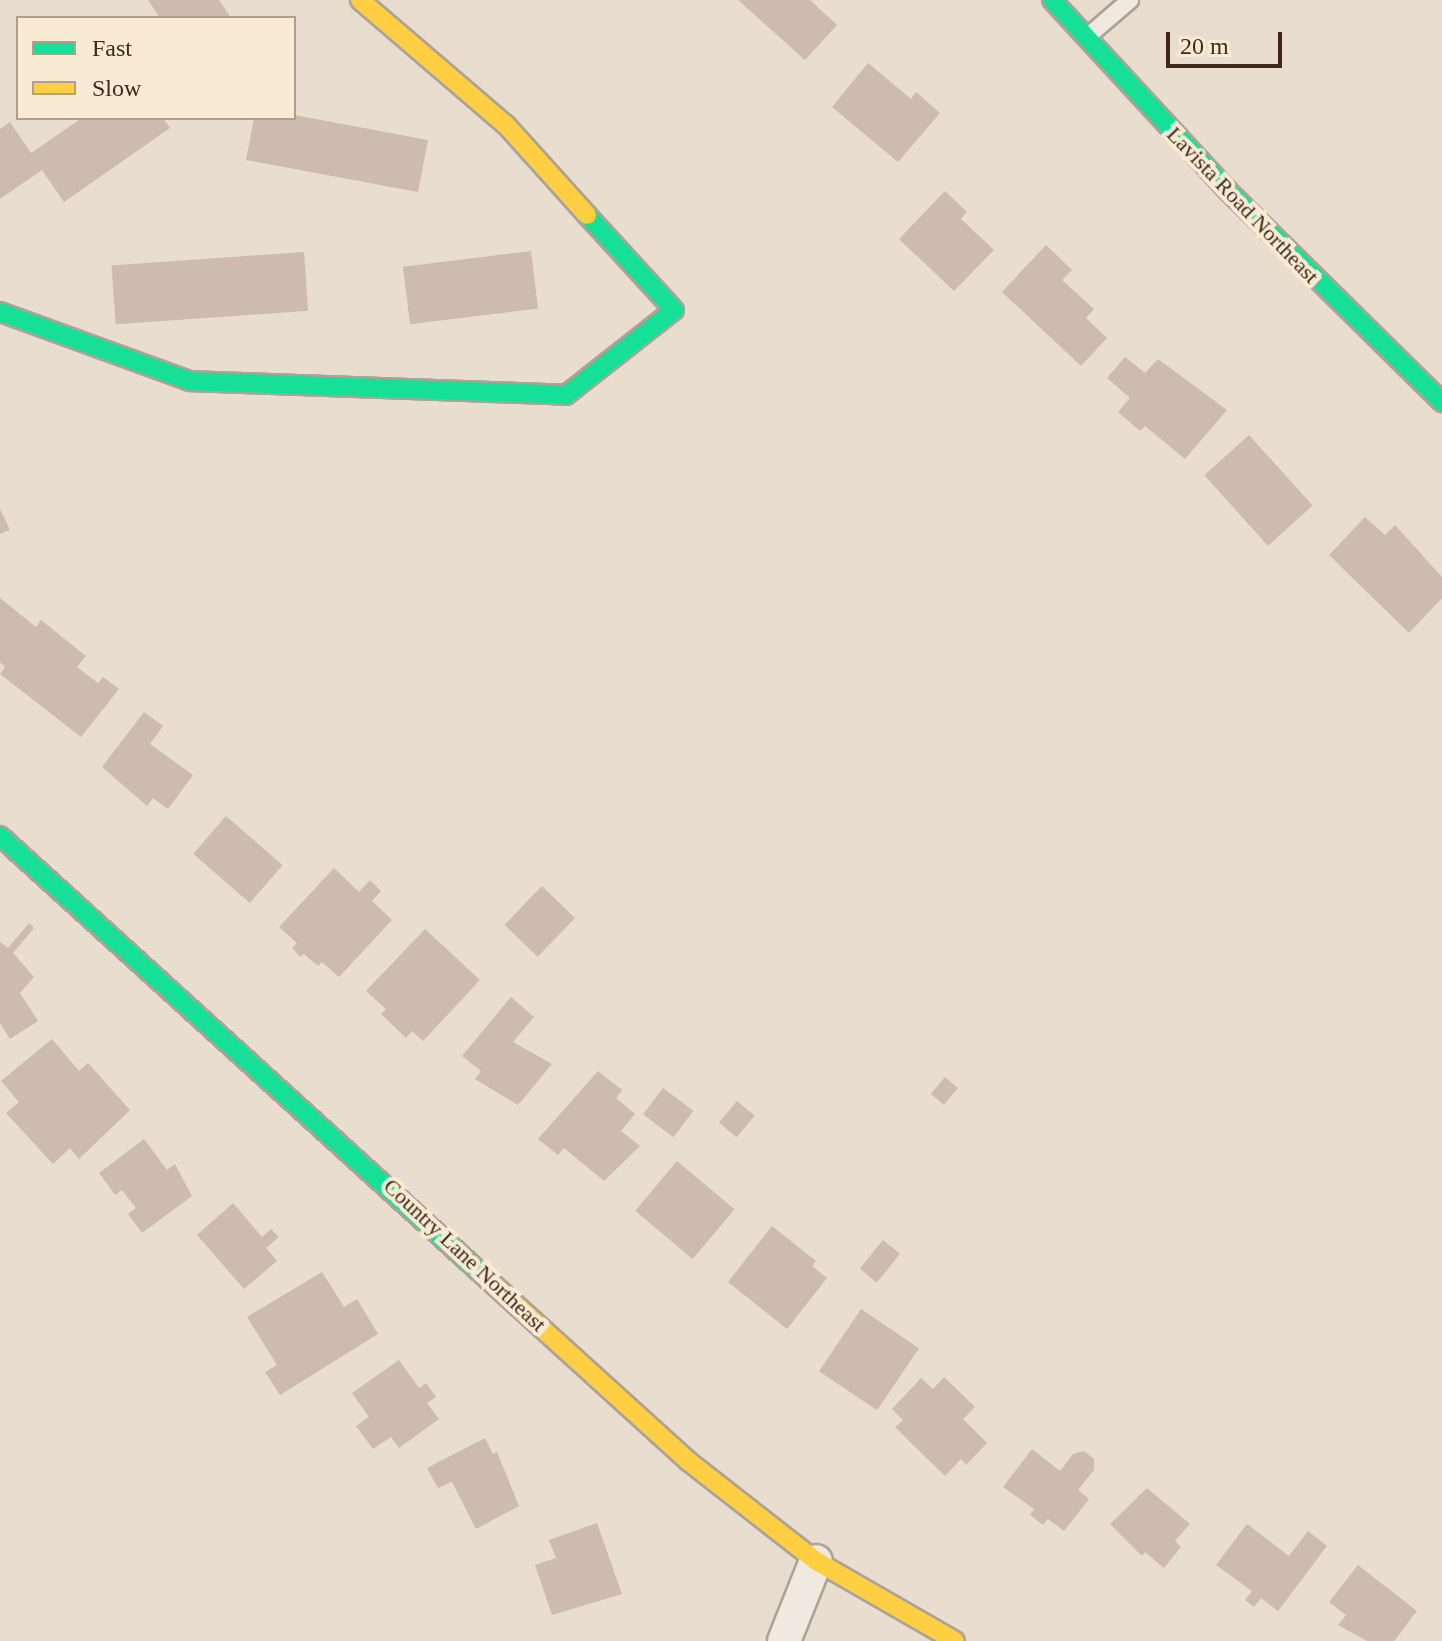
<!DOCTYPE html>
<style>
body{margin:0}
#map{position:relative;width:1442px;height:1641px;overflow:hidden;background:#e8ddce;font-family:Georgia,serif}
div>[style]{position:absolute}
.building>*{inset:0;background:#ccbbae;transform-origin:0 0}
.roads{filter:drop-shadow(2px 0 #ada296) drop-shadow(-2px 0 #ada296) drop-shadow(0 2px #ada296) drop-shadow(0 -2px #ada296)}
.lane>*{height:16px;margin:-8px;padding:0 8px;transform-origin:8px;border-radius:8px;background:#efe9e0}
.street>*{height:32px;margin:-16px;padding:0 16px;transform-origin:16px;border-radius:16px;background:#efe9e0}
.fast>*{height:18px;margin:-9px;padding:0 9px;transform-origin:9px;border-radius:9px;background:#16e098}
.slow>*{height:18px;margin:-9px;padding:0 9px;transform-origin:9px;border-radius:9px;background:#ffcf43}
span{translate:-50% -50%;white-space:nowrap;text-align:center;line-height:1.15;-webkit-text-stroke:8px #f9ebd3;paint-order:stroke}
.street-label{font-size:22px;color:#3d2a1d}
.legend{position:absolute;left:16px;top:16px;width:280px;height:104px;box-sizing:border-box;background:#f9ebd3;border:2px solid #ae9e8a;margin:0;padding:10px 14px;list-style:none;font-size:24px;color:#3d2a1d}
.legend li{display:flex;align-items:center;gap:16px;height:40px}
.legend b{width:40px;border:2px solid #ae9e8a}
.scale{position:absolute;left:1166px;top:32px;width:116px;height:36px;box-sizing:border-box;border:4px solid #3d2a1d;border-top:0;padding-left:10px;font-size:24px;line-height:28px;white-space:nowrap;color:#3d2a1d;-webkit-text-stroke:6px #f9ebd3;paint-order:stroke}
</style>
<div id="map">
<div class="building">
<i style="clip-path:polygon(148px 0,219px 0,231px 18px,160px 18px)"></i>
<i style="clip-path:polygon(738px 0,810px 0,837px 25px,805px 60px)"></i>
<i style="clip-path:polygon(868px 63px,911px 99px,916px 92px,940px 113px,898px 162px,832px 107px)"></i>
<i style="clip-path:polygon(294px 115px,428px 140px,418px 192px,246px 160px,254px 118px)"></i>
<i style="clip-path:polygon(82px 118px,163px 118px,170px 128px,64px 202px,42px 170px,0 199px,0 129px,10px 122px,31px 153px)"></i>
<i style="clip-path:polygon(945px 191px,967px 212px,961px 219px,994px 250px,954px 291px,899px 239px)"></i>
<i style="clip-path:polygon(1046px 245px,1072px 270px,1062px 280px,1094px 309px,1086px 318px,1107px 338px,1081px 366px,1002px 292px)"></i>
<i style="left:531px;top:251px;width:58px;height:129px;rotate:83deg"></i>
<i style="left:304px;top:252px;width:59px;height:193px;rotate:86deg"></i>
<i style="clip-path:polygon(1125px 357px,1145px 373px,1158px 359px,1227px 410px,1185px 459px,1145px 426px,1140px 431px,1118px 412px,1130px 398px,1107px 378px)"></i>
<i style="left:1249px;top:435px;width:95px;height:60px;rotate:48deg"></i>
<i style="clip-path:polygon(0 509px,10px 530px,0 534px)"></i>
<i style="clip-path:polygon(1365px 517px,1385px 535px,1395px 525px,1442px 577px,1442px 598px,1409px 633px,1329px 555px)"></i>
<i style="clip-path:polygon(0 598px,36px 627px,41px 620px,86px 656px,77px 667px,98px 683px,103px 677px,119px 689px,81px 737px,0 674px,5px 667px,0 662px)"></i>
<i style="clip-path:polygon(144px 712px,163px 726px,150px 744px,193px 775px,168px 809px,153px 798px,147px 806px,102px 767px)"></i>
<i style="left:226px;top:816px;width:75px;height:50px;rotate:41deg"></i>
<i style="clip-path:polygon(334px 868px,359px 892px,370px 880px,381px 891px,372px 901px,392px 920px,339px 977px,322px 962px,318px 966px,304px 954px,300px 957px,292px 948px,297px 943px,279px 927px)"></i>
<i style="left:542px;top:886px;width:46px;height:54px;rotate:44deg"></i>
<i style="clip-path:polygon(29px 923px,34px 928px,13px 953px,34px 977px,20px 993px,38px 1021px,10px 1039px,0 1023px,0 942px,8px 948px)"></i>
<i style="clip-path:polygon(425px 929px,480px 980px,423px 1041px,412px 1031px,406px 1038px,381px 1014px,386px 1009px,366px 991px)"></i>
<i style="clip-path:polygon(511px 997px,534px 1017px,513px 1042px,552px 1064px,518px 1105px,475px 1079px,481px 1071px,462px 1056px)"></i>
<i style="clip-path:polygon(52px 1039px,79px 1071px,88px 1063px,130px 1110px,79px 1159px,70px 1148px,53px 1164px,6px 1113px,19px 1102px,1px 1081px)"></i>
<i style="clip-path:polygon(598px 1071px,622px 1090px,616px 1098px,635px 1114px,621px 1131px,640px 1146px,604px 1181px,564px 1148px,558px 1155px,538px 1139px)"></i>
<i style="left:945px;top:1077px;width:17px;height:22px;rotate:40deg"></i>
<i style="left:663px;top:1088px;width:38px;height:33px;rotate:37deg"></i>
<i style="left:737px;top:1101px;width:23px;height:28px;rotate:40deg"></i>
<i style="clip-path:polygon(144px 1139px,167px 1170px,175px 1164px,192px 1196px,142px 1233px,128px 1214px,136px 1208px,122px 1190px,115px 1195px,99px 1173px)"></i>
<i style="left:677px;top:1161px;width:75px;height:65px;rotate:40deg"></i>
<i style="clip-path:polygon(233px 1203px,262px 1237px,271px 1229px,279px 1237px,266px 1248px,277px 1261px,244px 1289px,197px 1235px)"></i>
<i style="clip-path:polygon(772px 1226px,816px 1261px,812px 1266px,827px 1278px,787px 1329px,728px 1282px)"></i>
<i style="left:883px;top:1240px;width:22px;height:37px;rotate:39deg"></i>
<i style="clip-path:polygon(322px 1272px,344px 1307px,357px 1299px,378px 1334px,280px 1395px,265px 1372px,277px 1365px,247px 1317px)"></i>
<i style="left:861px;top:1309px;width:70px;height:75px;rotate:34deg"></i>
<i style="clip-path:polygon(399px 1360px,419px 1388px,426px 1383px,436px 1397px,427px 1403px,439px 1419px,399px 1448px,391px 1437px,373px 1449px,356px 1426px,369px 1417px,352px 1393px)"></i>
<i style="clip-path:polygon(944px 1377px,975px 1407px,963px 1419px,987px 1443px,966px 1465px,961px 1459px,945px 1476px,895px 1427px,903px 1420px,892px 1409px,921px 1378px,933px 1389px)"></i>
<i style="clip-path:polygon(485px 1438px,493px 1454px,497px 1452px,519px 1506px,476px 1529px,452px 1482px,438px 1488px,427px 1468px)"></i>
<i style="clip-path:polygon(1032px 1449px,1060px 1471px,1073px 1454px,1084px 1451px,1094px 1459px,1094px 1470px,1078px 1490px,1089px 1499px,1064px 1531px,1048px 1519px,1043px 1525px,1030px 1515px,1034px 1509px,1003px 1487px)"></i>
<i style="clip-path:polygon(1147px 1488px,1190px 1524px,1175px 1541px,1181px 1547px,1164px 1568px,1145px 1552px,1142px 1556px,1110px 1524px)"></i>
<i style="clip-path:polygon(597px 1523px,622px 1594px,552px 1615px,535px 1565px,556px 1558px,549px 1540px)"></i>
<i style="clip-path:polygon(1247px 1524px,1289px 1556px,1308px 1531px,1327px 1546px,1278px 1611px,1261px 1598px,1254px 1607px,1245px 1600px,1252px 1591px,1216px 1565px)"></i>
<i style="clip-path:polygon(1358px 1565px,1417px 1611px,1394px 1641px,1367px 1641px,1338px 1625px,1346px 1615px,1329px 1602px)"></i>
</div>
<div class="roads">
<div class="lane">
<i style="left:1087px;top:37px;width:57px;rotate:-40.7deg"></i>
</div>
<div class="street">
<i style="left:784px;top:1641px;width:86px;rotate:-68.2deg"></i>
</div>
<div class="fast">
<i style="left:1052px;top:0;width:260px;rotate:47.3deg"></i>
<i style="left:1228px;top:191px;width:301px;rotate:44.6deg"></i>
<i style="left:0;top:312px;width:202px;rotate:20deg"></i>
<i style="left:190px;top:381px;width:376px;rotate:2.1deg"></i>
<i style="left:566px;top:395px;width:137px;rotate:-38.2deg"></i>
<i style="left:674px;top:310px;width:129px;rotate:-132.5deg"></i>
<i style="left:0;top:836px;width:668px;rotate:42.27deg"></i>
</div>
<div class="slow">
<i style="left:360px;top:0;width:192px;rotate:40.6deg"></i>
<i style="left:506px;top:125px;width:121px;rotate:48deg"></i>
<i style="left:494px;top:1285px;width:262px;rotate:42.2deg"></i>
<i style="left:688px;top:1461px;width:162px;rotate:38deg"></i>
<i style="left:816px;top:1561px;width:160px;rotate:29.9deg"></i>
</div>
</div>
<div class="street-label">
<span style="left:1243px;top:205px;rotate:46deg">Lavista Road Northeast</span>
<span style="left:465px;top:1255px;rotate:43deg">Country Lane Northeast</span>
</div>
<ul class="legend">
<li><b style="height:10px;background:#16e098"></b>Fast</li>
<li><b style="height:10px;background:#ffcf43"></b>Slow</li>
</ul>
<div class="scale">20 m</div>
</div>
